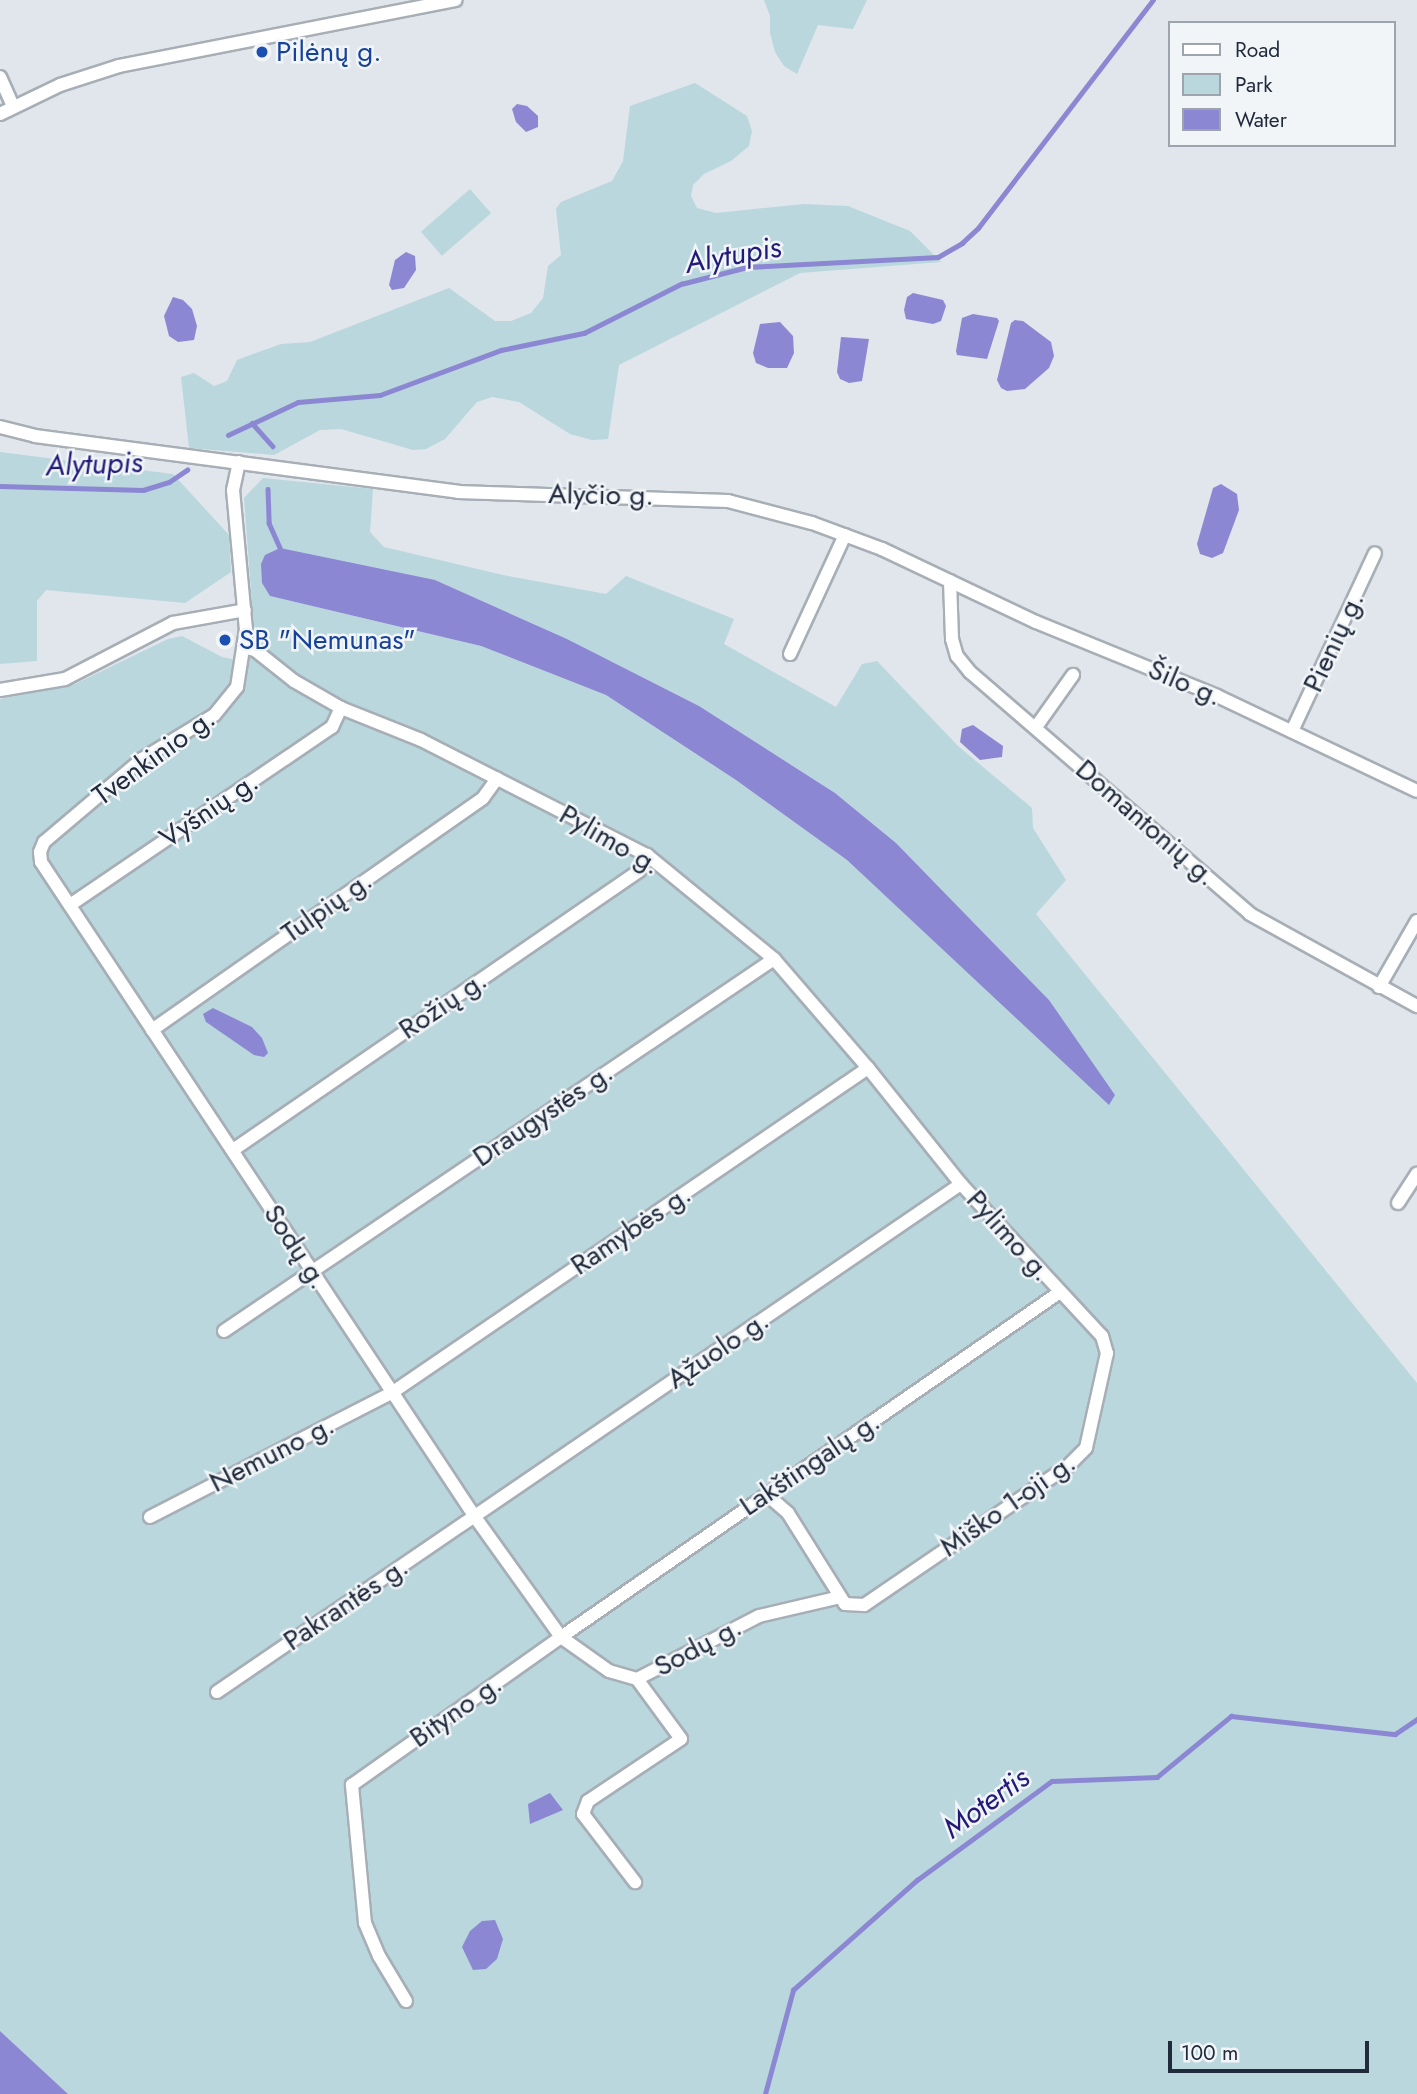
<!DOCTYPE html>
<meta charset="utf-8">
<style>
body{margin:0}
#map{position:relative;width:1417px;height:2094px;overflow:hidden;background:#e0e6eb;font-family:Jost,sans-serif}
div>[style]{position:absolute}
.green>*{inset:0;background:#b9d7dd;transform-origin:0 0}
.water>*{inset:0;background:#8c87d2}
.stream>*{height:4.5px;margin:-2.25px;padding:0 2.25px;transform-origin:2.25px;border-radius:2.25px;background:#8c87d2}
.roads{filter:drop-shadow(2px 0 #a7aeb6) drop-shadow(-2px 0 #a7aeb6) drop-shadow(0 2px #a7aeb6) drop-shadow(0 -2px #a7aeb6)}
.minor>*{height:12px;margin:-6px;padding:0 6px;transform-origin:6px;border-radius:6px;background:#fff}
.dots>*{width:19px;height:19px;translate:-50% -50%;box-sizing:border-box;border:4px solid #f1f5f8;border-radius:50%}
span{translate:-50% -50%;white-space:nowrap;text-align:center;line-height:1.15;-webkit-text-stroke:5px #f1f5f8;paint-order:stroke}
.transit-label{font-size:28px;color:#164399}
.left{translate:0 -50%;text-align:left}
.street-label{font-size:28px;color:#212b3c}
.water-label{font-size:30px;color:#211a79;font-style:italic}
.legend{position:absolute;left:1168px;top:21px;width:228px;height:126px;box-sizing:border-box;background:#f1f5f8;border:2px solid #9ea4ad;margin:0;padding:9px 12px;list-style:none;font-size:21px;color:#212b3c}
.legend li{display:flex;align-items:center;gap:14px;height:35px}
.legend b{width:35px;border:2px solid #9ea4ad}
.scale{position:absolute;left:1168px;top:2041px;width:201px;height:32px;box-sizing:border-box;border:4px solid #212b3c;border-top:0;padding-left:9px;font-size:21px;line-height:24px;white-space:nowrap;color:#212b3c;-webkit-text-stroke:5px #f1f5f8;paint-order:stroke}
</style>
<div id="map">
<div class="green">
<i style="clip-path:polygon(764px 0,867px 0,853px 29px,818px 25px,797px 74px,784px 66px,775px 52px,770px 33px,770px 16px)"></i>
<i style="clip-path:polygon(695px 83px,747px 116px,752px 131px,749px 146px,731px 161px,704px 174px,693px 185px,691px 196px,697px 208px,716px 213px,804px 204px,848px 206px,910px 231px,941px 262px,800px 273px,619px 365px,608px 439px,592px 440px,570px 434px,519px 402px,492px 397px,477px 402px,445px 439px,426px 449px,413px 450px,341px 429px,320px 430px,274px 455px,189px 448px,181px 377px,194px 373px,214px 386px,227px 381px,237px 360px,281px 344px,310px 342px,449px 288px,495px 321px,511px 321px,531px 313px,543px 298px,548px 266px,561px 255px,556px 209px,561px 202px,612px 181px,623px 161px,630px 106px)"></i>
<i style="left:470px;top:189px;width:32px;height:65px;rotate:49deg"></i>
<i style="clip-path:polygon(0 452px,173px 474px,229px 535px,231px 572px,185px 603px,46px 590px,37px 601px,37px 661px,0 664px)"></i>
<i style="clip-path:polygon(evenodd,263px 478px,373px 489px,370px 532px,384px 547px,503px 575px,606px 594px,626px 576px,734px 619px,724px 644px,836px 707px,862px 664px,877px 661px,958px 746px,1032px 808px,1033px 828px,1066px 880px,1036px 914px,1417px 1383px,1417px 2094px,68px 2094px,0 2031px,0 699px,75px 684px,168px 639px,182px 636px,222px 657px,237px 660px,259px 639px,254px 630px,244px 498px,263px 478px,435px 580px,567px 639px,699px 706px,835px 793px,896px 843px,1049px 1000px,1110px 1104px,847px 860px,736px 780px,606px 695px,481px 646px,270px 596px,435px 580px)"></i>
</div>
<div class="water">
<i style="clip-path:polygon(517px 104px,527px 106px,538px 116px,538px 127px,526px 132px,516px 122px,512px 109px)"></i>
<i style="clip-path:polygon(406px 252px,415px 256px,416px 270px,404px 288px,392px 290px,389px 285px,395px 260px)"></i>
<i style="clip-path:polygon(913px 293px,943px 300px,946px 306px,941px 321px,933px 324px,906px 319px,904px 310px,907px 297px)"></i>
<i style="clip-path:polygon(173px 297px,183px 300px,192px 309px,197px 326px,194px 340px,178px 342px,169px 336px,164px 316px)"></i>
<i style="clip-path:polygon(973px 314px,997px 318px,999px 321px,987px 359px,957px 355px,956px 351px,962px 318px)"></i>
<i style="clip-path:polygon(1015px 320px,1023px 321px,1051px 342px,1054px 356px,1049px 368px,1025px 389px,1007px 391px,1001px 388px,997px 380px,1011px 323px)"></i>
<i style="clip-path:polygon(780px 322px,793px 336px,794px 353px,787px 368px,768px 368px,756px 363px,753px 353px,760px 324px)"></i>
<i style="clip-path:polygon(841px 337px,869px 339px,862px 381px,849px 383px,840px 379px,837px 372px)"></i>
<i style="clip-path:polygon(1221px 484px,1237px 494px,1239px 510px,1223px 553px,1212px 558px,1200px 554px,1197px 544px,1213px 488px)"></i>
<i style="clip-path:polygon(280px 548px,435px 580px,567px 639px,699px 706px,835px 793px,896px 843px,1049px 1000px,1115px 1095px,1109px 1105px,847px 860px,736px 780px,606px 695px,481px 646px,270px 596px,262px 583px,261px 564px,265px 555px)"></i>
<i style="clip-path:polygon(973px 725px,1003px 746px,1002px 757px,980px 760px,960px 742px,962px 729px)"></i>
<i style="clip-path:polygon(213px 1008px,252px 1027px,262px 1038px,268px 1053px,264px 1057px,254px 1055px,206px 1022px,203px 1014px)"></i>
<i style="clip-path:polygon(550px 1793px,563px 1810px,530px 1824px,528px 1804px)"></i>
<i style="clip-path:polygon(495px 1920px,503px 1939px,497px 1959px,486px 1969px,473px 1970px,462px 1947px,470px 1931px,482px 1921px)"></i>
<i style="clip-path:polygon(0 2031px,68px 2094px,0 2094px)"></i>
</div>
<div class="stream">
<i style="left:252px;top:423px;width:31px;rotate:48deg"></i>
<i style="left:228px;top:435px;width:77px;rotate:-25.2deg"></i>
<i style="left:298px;top:402px;width:82px;rotate:-4.9deg"></i>
<i style="left:380px;top:395px;width:129px;rotate:-20.4deg"></i>
<i style="left:501px;top:350px;width:85px;rotate:-11.6deg"></i>
<i style="left:584px;top:333px;width:109px;rotate:-26.8deg"></i>
<i style="left:681px;top:284px;width:68px;rotate:-14.4deg"></i>
<i style="left:747px;top:267px;width:191px;rotate:-3deg"></i>
<i style="left:938px;top:257px;width:28px;rotate:-30deg"></i>
<i style="left:962px;top:243px;width:22px;rotate:-43deg"></i>
<i style="left:978px;top:228px;width:287px;rotate:-52.5deg"></i>
<i style="left:0;top:486px;width:143px;rotate:1.6deg"></i>
<i style="left:143px;top:490px;width:27px;rotate:-17deg"></i>
<i style="left:169px;top:482px;width:22px;rotate:-34deg"></i>
<i style="left:268px;top:489px;width:34px;rotate:88deg"></i>
<i style="left:269px;top:523px;width:27px;rotate:66deg"></i>
<i style="left:765px;top:2094px;width:108px;rotate:-74.9deg"></i>
<i style="left:793px;top:1990px;width:166px;rotate:-41.6deg"></i>
<i style="left:917px;top:1880px;width:167px;rotate:-36.3deg"></i>
<i style="left:1052px;top:1781px;width:105px;rotate:-2.2deg"></i>
<i style="left:1157px;top:1777px;width:96px;rotate:-39.5deg"></i>
<i style="left:1231px;top:1716px;width:165px;rotate:6.3deg"></i>
<i style="left:1395px;top:1734px;width:27px;rotate:-34deg"></i>
</div>
<div class="roads">
<div class="minor">
<i style="left:0;top:77px;width:32px;rotate:66deg"></i>
<i style="left:0;top:114px;width:67px;rotate:-25.8deg"></i>
<i style="left:60px;top:85px;width:62px;rotate:-17.9deg"></i>
<i style="left:119px;top:66px;width:343px;rotate:-11.1deg"></i>
<i style="left:0;top:427px;width:36px;rotate:14deg"></i>
<i style="left:35px;top:436px;width:427px;rotate:7.5deg"></i>
<i style="left:458px;top:492px;width:270px;rotate:1.9deg"></i>
<i style="left:728px;top:501px;width:87px;rotate:14.7deg"></i>
<i style="left:812px;top:523px;width:75px;rotate:20.4deg"></i>
<i style="left:882px;top:549px;width:170px;rotate:25.4deg"></i>
<i style="left:1036px;top:622px;width:196px;rotate:22.2deg"></i>
<i style="left:1217px;top:696px;width:221px;rotate:25.4deg"></i>
<i style="left:239px;top:462px;width:29px;rotate:102deg"></i>
<i style="left:233px;top:490px;width:140px;rotate:84.7deg"></i>
<i style="left:246px;top:629px;width:59px;rotate:98.8deg"></i>
<i style="left:237px;top:687px;width:36px;rotate:129deg"></i>
<i style="left:214px;top:715px;width:84px;rotate:148.6deg"></i>
<i style="left:142px;top:759px;width:128px;rotate:139.7deg"></i>
<i style="left:44px;top:842px;width:11px;rotate:112deg"></i>
<i style="left:40px;top:852px;width:10px;rotate:84deg"></i>
<i style="left:41px;top:862px;width:786px;rotate:56.47deg"></i>
<i style="left:475px;top:1517px;width:148px;rotate:54.4deg"></i>
<i style="left:561px;top:1637px;width:59px;rotate:35.3deg"></i>
<i style="left:609px;top:1671px;width:29px;rotate:16deg"></i>
<i style="left:637px;top:1679px;width:74px;rotate:53.7deg"></i>
<i style="left:681px;top:1739px;width:112px;rotate:146.3deg"></i>
<i style="left:588px;top:1801px;width:14px;rotate:111deg"></i>
<i style="left:583px;top:1814px;width:86px;rotate:52.6deg"></i>
<i style="left:950px;top:581px;width:58px;rotate:88deg"></i>
<i style="left:952px;top:639px;width:18px;rotate:74deg"></i>
<i style="left:957px;top:656px;width:21px;rotate:51deg"></i>
<i style="left:970px;top:672px;width:370px;rotate:40.8deg"></i>
<i style="left:1250px;top:914px;width:191px;rotate:28.9deg"></i>
<i style="left:246px;top:648px;width:9px;rotate:13deg"></i>
<i style="left:255px;top:650px;width:50px;rotate:38.5deg"></i>
<i style="left:294px;top:681px;width:54px;rotate:29.9deg"></i>
<i style="left:341px;top:708px;width:86px;rotate:21.8deg"></i>
<i style="left:421px;top:740px;width:254px;rotate:27deg"></i>
<i style="left:647px;top:855px;width:164px;rotate:39.3deg"></i>
<i style="left:774px;top:959px;width:144px;rotate:49.2deg"></i>
<i style="left:868px;top:1068px;width:149px;rotate:51.3deg"></i>
<i style="left:961px;top:1184px;width:207px;rotate:47.2deg"></i>
<i style="left:1102px;top:1336px;width:18px;rotate:74deg"></i>
<i style="left:1107px;top:1353px;width:97px;rotate:102.5deg"></i>
<i style="left:1086px;top:1448px;width:25px;rotate:135deg"></i>
<i style="left:1068px;top:1466px;width:247px;rotate:145.7deg"></i>
<i style="left:864px;top:1605px;width:19px;rotate:-177deg"></i>
<i style="left:845px;top:1604px;width:107px;rotate:-122.1deg"></i>
<i style="left:788px;top:1513px;width:29px;rotate:-139deg"></i>
<i style="left:790px;top:654px;width:131px;rotate:-65.2deg"></i>
<i style="left:0;top:690px;width:66px;rotate:-9.6deg"></i>
<i style="left:65px;top:679px;width:122px;rotate:-27.4deg"></i>
<i style="left:173px;top:623px;width:73px;rotate:-10.2deg"></i>
<i style="left:1036px;top:727px;width:64px;rotate:-54.6deg"></i>
<i style="left:1292px;top:731px;width:196px;rotate:-65deg"></i>
<i style="left:70px;top:905px;width:317px;rotate:-34.2deg"></i>
<i style="left:332px;top:727px;width:21px;rotate:-65deg"></i>
<i style="left:1379px;top:987px;width:76px;rotate:-60.1deg"></i>
<i style="left:152px;top:1030px;width:404px;rotate:-35deg"></i>
<i style="left:483px;top:798px;width:24px;rotate:-54deg"></i>
<i style="left:233px;top:1150px;width:493px;rotate:-34.5deg"></i>
<i style="left:639px;top:871px;width:18px;rotate:-63deg"></i>
<i style="left:1398px;top:1203px;width:35px;rotate:-57deg"></i>
<i style="left:224px;top:1331px;width:664px;rotate:-34.07deg"></i>
<i style="left:150px;top:1517px;width:273px;rotate:-27.2deg"></i>
<i style="left:393px;top:1392px;width:575px;rotate:-34.3deg"></i>
<i style="left:637px;top:1679px;width:137px;rotate:-27.3deg"></i>
<i style="left:759px;top:1616px;width:83px;rotate:-13.2deg"></i>
<i style="left:217px;top:1692px;width:901px;rotate:-34.33deg"></i>
<i style="left:406px;top:2001px;width:52px;rotate:-121deg"></i>
<i style="left:379px;top:1956px;width:36px;rotate:-113deg"></i>
<i style="left:365px;top:1923px;width:139px;rotate:-95.4deg"></i>
<i style="left:352px;top:1785px;width:256px;rotate:-35.3deg"></i>
<i style="left:561px;top:1637px;width:607px;rotate:-34.66deg"></i>
</div>
</div>
<div class="dots">
<i style="left:262px;top:52px;background:#1a4fb4"></i>
<i style="left:225px;top:640px;background:#1a4fb4"></i>
</div>
<div class="transit-label">
<span class="left" style="left:276px;top:52px">Pilėnų g.</span>
<span class="left" style="left:239px;top:640px">SB "Nemunas"</span>
</div>
<div class="street-label">
<span style="left:601px;top:495px;rotate:1deg">Alyčio g.</span>
<span style="left:1334px;top:642px;rotate:-65deg">Pienių g.</span>
<span style="left:1185px;top:683px;rotate:23deg">Šilo g.</span>
<span style="left:154px;top:757px;rotate:-36deg">Tvenkinio g.</span>
<span style="left:209px;top:810px;rotate:-34deg">Vyšnių g.</span>
<span style="left:1146px;top:823px;rotate:41deg">Domantonių g.</span>
<span style="left:610px;top:840px;rotate:30deg">Pylimo g.</span>
<span style="left:327px;top:907px;rotate:-35deg">Tulpių g.</span>
<span style="left:443px;top:1005px;rotate:-34deg">Rožių g.</span>
<span style="left:543px;top:1115px;rotate:-34deg">Draugystės g.</span>
<span style="left:631px;top:1230px;rotate:-34deg">Ramybės g.</span>
<span style="left:1009px;top:1236px;rotate:48deg">Pylimo g.</span>
<span style="left:296px;top:1247px;rotate:57deg">Sodų g.</span>
<span style="left:718px;top:1350px;rotate:-34deg">Ąžuolo g.</span>
<span style="left:272px;top:1454px;rotate:-27deg">Nemuno g.</span>
<span style="left:810px;top:1464px;rotate:-34deg">Lakštingalų g.</span>
<span style="left:1008px;top:1505px;rotate:-35deg">Miško 1-oji g.</span>
<span style="left:346px;top:1604px;rotate:-34deg">Pakrantės g.</span>
<span style="left:698px;top:1647px;rotate:-28deg">Sodų g.</span>
<span style="left:456px;top:1711px;rotate:-35deg">Bityno g.</span>
</div>
<div class="water-label">
<span style="left:733px;top:255px;rotate:-10deg">Alytupis</span>
<span style="left:94px;top:464px;rotate:-2deg">Alytupis</span>
<span style="left:986px;top:1803px;rotate:-36deg">Motertis</span>
</div>
<ul class="legend">
<li><b style="height:9px;background:#fff"></b>Road</li>
<li><b style="height:19px;background:#b9d7dd"></b>Park</li>
<li><b style="height:19px;background:#8c87d2"></b>Water</li>
</ul>
<div class="scale">100 m</div>
</div>
